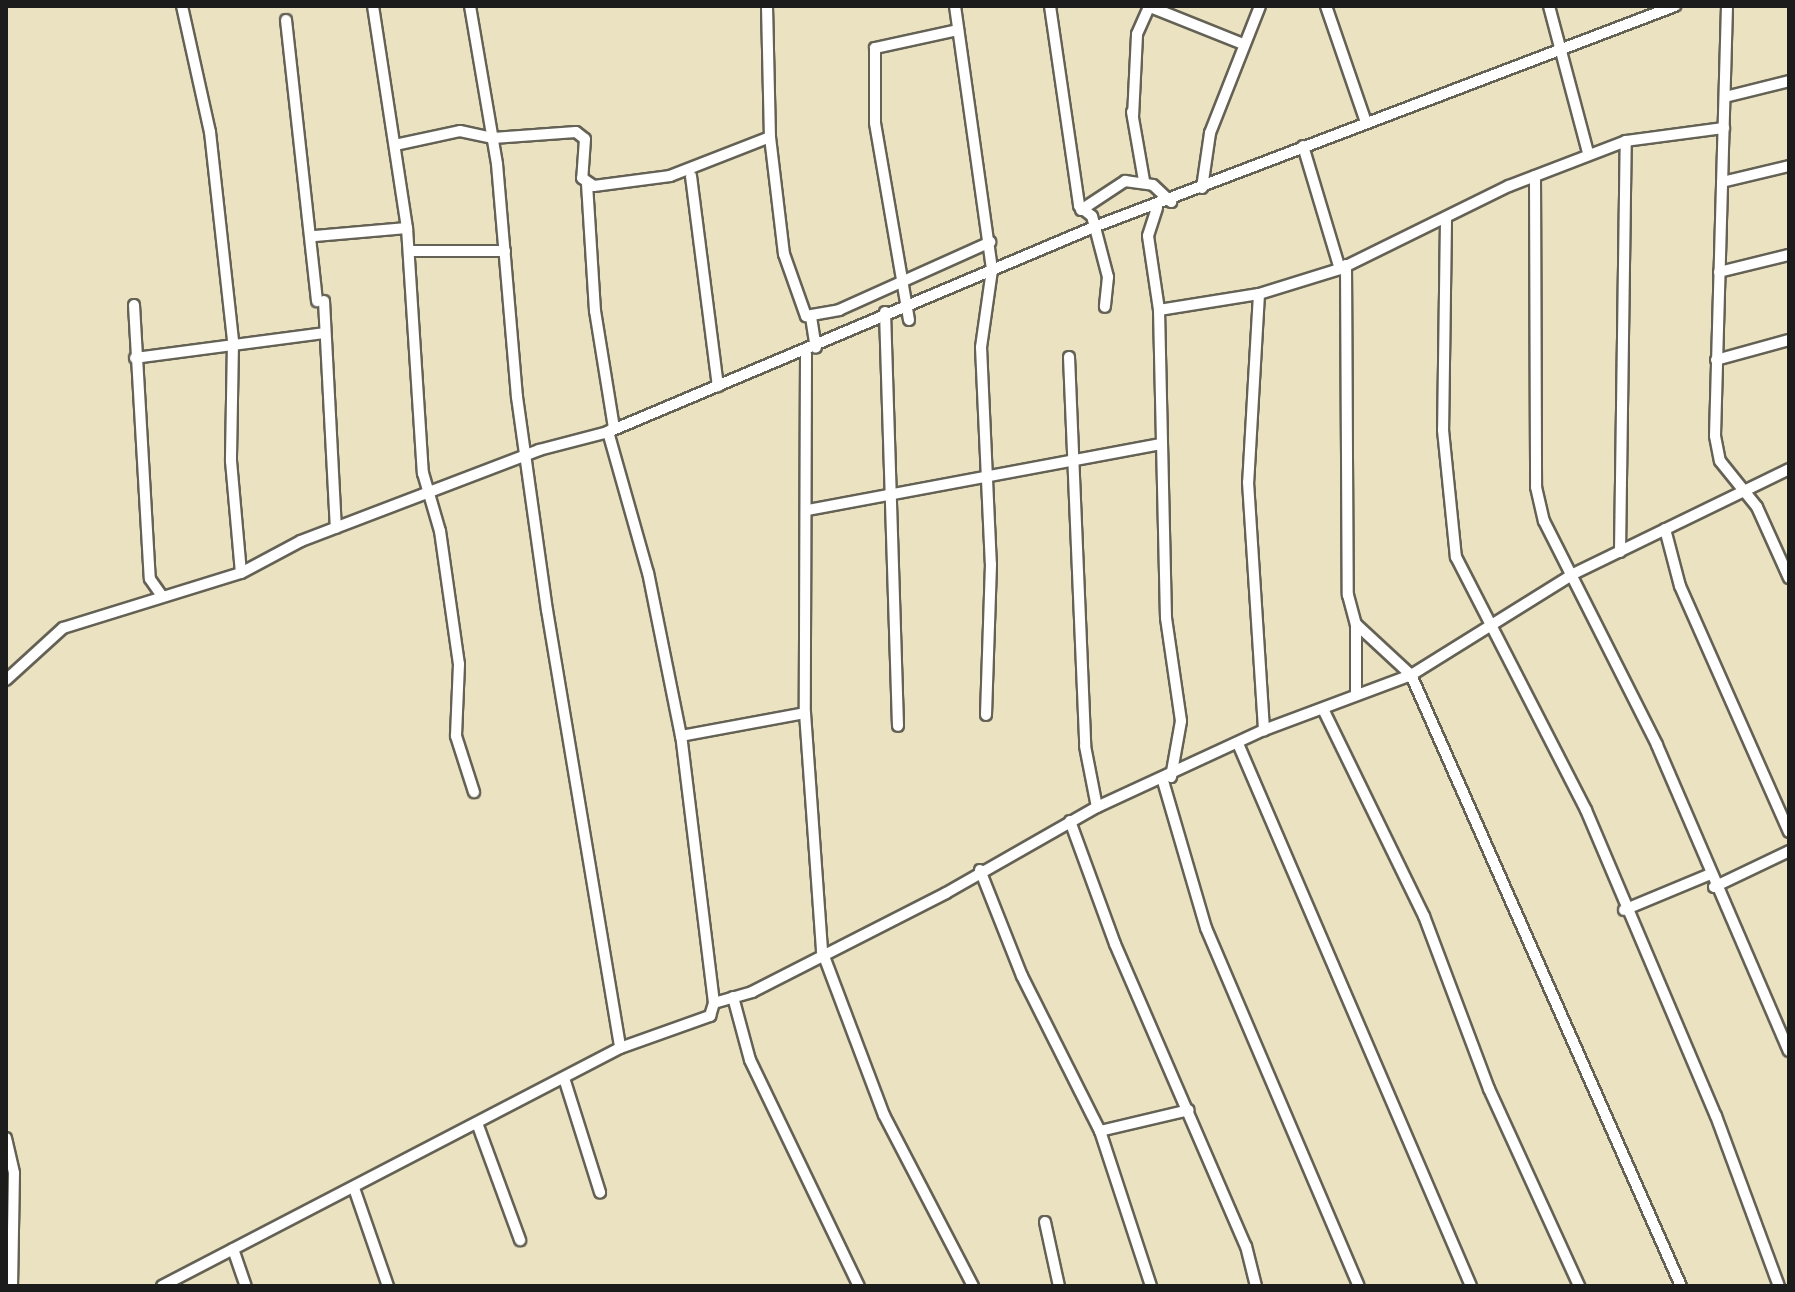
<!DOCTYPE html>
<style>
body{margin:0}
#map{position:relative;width:1795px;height:1292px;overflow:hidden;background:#eae2c0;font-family:"IM FELL Great Primer",serif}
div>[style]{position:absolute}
.roads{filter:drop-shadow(2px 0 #646155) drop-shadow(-2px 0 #646155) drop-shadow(0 2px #646155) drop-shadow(0 -2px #646155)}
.street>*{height:10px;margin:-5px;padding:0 5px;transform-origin:5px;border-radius:5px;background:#fff}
span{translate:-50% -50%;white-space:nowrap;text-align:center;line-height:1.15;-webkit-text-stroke:6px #fff;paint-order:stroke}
.frame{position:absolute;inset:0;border:8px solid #1c1c1c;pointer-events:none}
</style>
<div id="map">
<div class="roads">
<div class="street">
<i style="left:182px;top:6px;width:129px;rotate:77.5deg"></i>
<i style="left:210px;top:132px;width:211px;rotate:83.7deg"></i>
<i style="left:233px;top:342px;width:119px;rotate:91deg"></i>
<i style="left:231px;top:461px;width:112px;rotate:84.9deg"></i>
<i style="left:373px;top:6px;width:225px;rotate:81.3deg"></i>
<i style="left:407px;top:228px;width:246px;rotate:86.3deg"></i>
<i style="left:423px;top:473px;width:60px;rotate:73.7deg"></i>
<i style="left:440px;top:531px;width:134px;rotate:81.9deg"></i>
<i style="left:459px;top:664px;width:72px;rotate:92.4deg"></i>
<i style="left:456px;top:736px;width:59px;rotate:72.2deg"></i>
<i style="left:470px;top:6px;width:160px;rotate:80.3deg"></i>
<i style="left:497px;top:164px;width:234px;rotate:85.1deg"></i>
<i style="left:517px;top:397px;width:215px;rotate:82deg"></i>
<i style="left:547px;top:610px;width:444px;rotate:80.5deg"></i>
<i style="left:620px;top:1048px;width:96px;rotate:-19.6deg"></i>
<i style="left:710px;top:1016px;width:14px;rotate:-73deg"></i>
<i style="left:714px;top:1003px;width:269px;rotate:-97deg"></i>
<i style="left:681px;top:736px;width:166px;rotate:-101.4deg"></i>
<i style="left:648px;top:573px;width:147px;rotate:-105.8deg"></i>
<i style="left:608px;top:432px;width:7px;rotate:-34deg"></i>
<i style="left:614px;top:428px;width:119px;rotate:-99.2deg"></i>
<i style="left:595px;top:311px;width:128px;rotate:-93.6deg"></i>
<i style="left:767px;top:6px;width:131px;rotate:88.7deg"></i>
<i style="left:955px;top:6px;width:267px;rotate:82deg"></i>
<i style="left:992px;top:270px;width:78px;rotate:98.1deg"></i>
<i style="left:981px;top:347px;width:217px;rotate:87.4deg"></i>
<i style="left:991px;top:564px;width:151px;rotate:91.9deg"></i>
<i style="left:1050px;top:6px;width:202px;rotate:81.7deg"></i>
<i style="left:1079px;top:206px;width:16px;rotate:38deg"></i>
<i style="left:1092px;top:216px;width:63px;rotate:75.3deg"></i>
<i style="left:1108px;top:277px;width:30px;rotate:96deg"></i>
<i style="left:1148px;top:6px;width:102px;rotate:21.8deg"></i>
<i style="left:1326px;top:6px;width:123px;rotate:71deg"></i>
<i style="left:1549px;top:6px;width:152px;rotate:75.1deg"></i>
<i style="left:1727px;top:6px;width:430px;rotate:91.6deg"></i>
<i style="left:1715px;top:436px;width:25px;rotate:79deg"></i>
<i style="left:1720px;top:461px;width:59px;rotate:51.2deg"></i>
<i style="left:1757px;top:507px;width:78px;rotate:65.7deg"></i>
<i style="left:286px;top:20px;width:283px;rotate:83.7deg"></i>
<i style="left:1725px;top:97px;width:66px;rotate:-14deg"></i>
<i style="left:1132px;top:112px;width:70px;rotate:80.1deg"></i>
<i style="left:1133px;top:117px;width:83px;rotate:-87.2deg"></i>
<i style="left:1137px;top:34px;width:30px;rotate:-66deg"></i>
<i style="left:395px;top:145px;width:66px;rotate:-12.2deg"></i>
<i style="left:460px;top:131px;width:34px;rotate:12deg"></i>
<i style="left:493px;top:138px;width:83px;rotate:-4.1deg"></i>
<i style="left:576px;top:132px;width:11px;rotate:38deg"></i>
<i style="left:585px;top:139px;width:39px;rotate:94deg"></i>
<i style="left:582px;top:178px;width:14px;rotate:34deg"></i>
<i style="left:594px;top:186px;width:77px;rotate:-7.5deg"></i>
<i style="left:670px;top:176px;width:107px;rotate:-21.3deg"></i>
<i style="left:770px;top:137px;width:118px;rotate:83.2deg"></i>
<i style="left:784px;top:254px;width:66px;rotate:70.5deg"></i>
<i style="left:806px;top:316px;width:34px;rotate:-10deg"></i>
<i style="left:839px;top:310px;width:166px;rotate:-24.2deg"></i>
<i style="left:1303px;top:146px;width:128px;rotate:73.3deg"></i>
<i style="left:691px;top:176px;width:212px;rotate:82.7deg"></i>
<i style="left:1535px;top:176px;width:311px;rotate:89.8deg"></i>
<i style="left:1536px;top:487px;width:35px;rotate:77deg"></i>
<i style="left:1544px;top:521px;width:251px;rotate:63.2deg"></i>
<i style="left:1657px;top:745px;width:333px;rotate:66.7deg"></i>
<i style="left:1722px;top:182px;width:69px;rotate:-13.4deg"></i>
<i style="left:1202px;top:188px;width:56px;rotate:-81.7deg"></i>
<i style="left:1210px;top:133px;width:136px;rotate:-68.5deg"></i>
<i style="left:1157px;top:208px;width:29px;rotate:108deg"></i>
<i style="left:1148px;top:236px;width:75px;rotate:81.5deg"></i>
<i style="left:1159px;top:310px;width:308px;rotate:88.7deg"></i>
<i style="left:1166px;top:618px;width:104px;rotate:81.7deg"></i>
<i style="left:1181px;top:721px;width:57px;rotate:100.1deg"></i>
<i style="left:1081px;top:210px;width:53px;rotate:-33.4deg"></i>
<i style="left:1125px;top:181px;width:28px;rotate:8deg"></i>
<i style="left:1153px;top:185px;width:25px;rotate:43deg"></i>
<i style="left:1446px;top:220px;width:210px;rotate:90.8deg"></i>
<i style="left:1443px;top:430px;width:128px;rotate:84.2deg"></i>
<i style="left:1456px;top:557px;width:284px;rotate:62.8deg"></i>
<i style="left:1586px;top:810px;width:332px;rotate:67deg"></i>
<i style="left:1716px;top:1116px;width:181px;rotate:69.7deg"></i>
<i style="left:315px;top:236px;width:92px;rotate:-5deg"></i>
<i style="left:409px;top:251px;width:96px"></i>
<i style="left:1346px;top:265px;width:330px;rotate:89.7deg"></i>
<i style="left:1348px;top:595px;width:30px;rotate:75deg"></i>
<i style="left:1356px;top:624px;width:71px;rotate:90deg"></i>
<i style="left:1719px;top:272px;width:72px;rotate:-13.7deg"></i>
<i style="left:1259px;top:294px;width:188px;rotate:93.3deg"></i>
<i style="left:1248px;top:482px;width:249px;rotate:86.3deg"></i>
<i style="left:324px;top:301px;width:227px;rotate:87deg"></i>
<i style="left:134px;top:305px;width:274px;rotate:86.7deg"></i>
<i style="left:150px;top:579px;width:21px;rotate:55deg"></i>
<i style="left:1159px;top:310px;width:101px;rotate:-9.1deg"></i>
<i style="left:1259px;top:294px;width:85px;rotate:-17.2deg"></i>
<i style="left:1340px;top:269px;width:188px;rotate:-26.2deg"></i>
<i style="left:1509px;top:186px;width:125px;rotate:-21deg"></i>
<i style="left:885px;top:312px;width:414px;rotate:88.2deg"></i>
<i style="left:811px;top:317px;width:31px;rotate:81deg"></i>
<i style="left:909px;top:320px;width:200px;rotate:-99.8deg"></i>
<i style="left:875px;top:123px;width:75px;rotate:-90deg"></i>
<i style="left:875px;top:48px;width:85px;rotate:-12.2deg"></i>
<i style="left:806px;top:354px;width:359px;rotate:90.2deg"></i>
<i style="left:805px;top:713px;width:239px;rotate:85.9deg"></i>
<i style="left:822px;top:951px;width:175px;rotate:69.3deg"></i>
<i style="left:884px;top:1115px;width:193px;rotate:62.5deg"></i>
<i style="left:1069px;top:357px;width:389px;rotate:87.6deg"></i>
<i style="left:1085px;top:746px;width:62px;rotate:78.9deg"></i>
<i style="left:135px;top:358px;width:191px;rotate:-7.5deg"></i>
<i style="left:1716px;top:360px;width:76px;rotate:-15.3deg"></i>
<i style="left:808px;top:510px;width:358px;rotate:-10.6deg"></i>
<i style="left:1665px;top:529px;width:59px;rotate:75.3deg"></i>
<i style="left:1680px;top:586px;width:269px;rotate:66.1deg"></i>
<i style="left:1620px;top:552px;width:411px;rotate:-89.2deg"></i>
<i style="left:1626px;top:141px;width:99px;rotate:-7.6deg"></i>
<i style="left:1356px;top:624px;width:75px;rotate:42.8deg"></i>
<i style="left:1411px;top:675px;width:668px;rotate:66.16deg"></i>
<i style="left:6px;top:680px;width:77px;rotate:-42.4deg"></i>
<i style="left:63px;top:628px;width:186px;rotate:-17.2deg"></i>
<i style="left:241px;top:573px;width:68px;rotate:-28.1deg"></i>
<i style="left:301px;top:541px;width:255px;rotate:-20.9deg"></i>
<i style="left:539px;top:450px;width:71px;rotate:-14.6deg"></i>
<i style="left:608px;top:432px;width:527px;rotate:-22.87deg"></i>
<i style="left:1094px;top:227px;width:622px;rotate:-20.83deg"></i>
<i style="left:1323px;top:709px;width:230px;rotate:64deg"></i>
<i style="left:1424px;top:916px;width:185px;rotate:69.4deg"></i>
<i style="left:1489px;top:1089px;width:217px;rotate:65.4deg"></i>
<i style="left:681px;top:736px;width:126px;rotate:-10.5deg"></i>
<i style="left:1239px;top:746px;width:588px;rotate:66.75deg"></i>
<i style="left:1163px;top:781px;width:153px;rotate:73.7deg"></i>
<i style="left:1206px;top:928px;width:389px;rotate:66.9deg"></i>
<i style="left:1070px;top:821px;width:131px;rotate:69.9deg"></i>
<i style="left:1115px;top:944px;width:329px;rotate:66.6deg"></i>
<i style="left:1246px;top:1246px;width:41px;rotate:76deg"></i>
<i style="left:980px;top:870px;width:114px;rotate:68.4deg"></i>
<i style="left:1022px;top:976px;width:174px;rotate:63.3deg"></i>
<i style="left:1714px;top:887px;width:83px;rotate:-25.6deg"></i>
<i style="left:1624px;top:910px;width:91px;rotate:-22.6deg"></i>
<i style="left:733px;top:997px;width:65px;rotate:74.9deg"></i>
<i style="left:750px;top:1060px;width:251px;rotate:64.3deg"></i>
<i style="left:714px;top:1003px;width:40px;rotate:-16deg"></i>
<i style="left:752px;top:992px;width:218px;rotate:-27deg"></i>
<i style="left:946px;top:893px;width:174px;rotate:-29.7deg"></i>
<i style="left:1097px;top:807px;width:184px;rotate:-24.8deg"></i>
<i style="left:1264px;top:730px;width:157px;rotate:-20.5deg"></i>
<i style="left:1411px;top:675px;width:191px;rotate:-31.9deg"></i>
<i style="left:1573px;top:574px;width:240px;rotate:-25.9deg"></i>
<i style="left:564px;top:1078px;width:120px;rotate:72.5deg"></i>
<i style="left:477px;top:1123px;width:125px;rotate:69.8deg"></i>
<i style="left:6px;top:1138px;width:36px;rotate:77deg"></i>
<i style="left:14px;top:1173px;width:113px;rotate:91deg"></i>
<i style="left:354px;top:1188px;width:104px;rotate:70.9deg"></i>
<i style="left:1045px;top:1222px;width:66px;rotate:77.7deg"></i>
<i style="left:233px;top:1249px;width:39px;rotate:71deg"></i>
<i style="left:162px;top:1286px;width:516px;rotate:-27.46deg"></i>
<i style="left:1151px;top:1286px;width:163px;rotate:-108.2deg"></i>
<i style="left:1100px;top:1131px;width:91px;rotate:-13.3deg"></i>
</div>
</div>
<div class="frame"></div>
</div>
